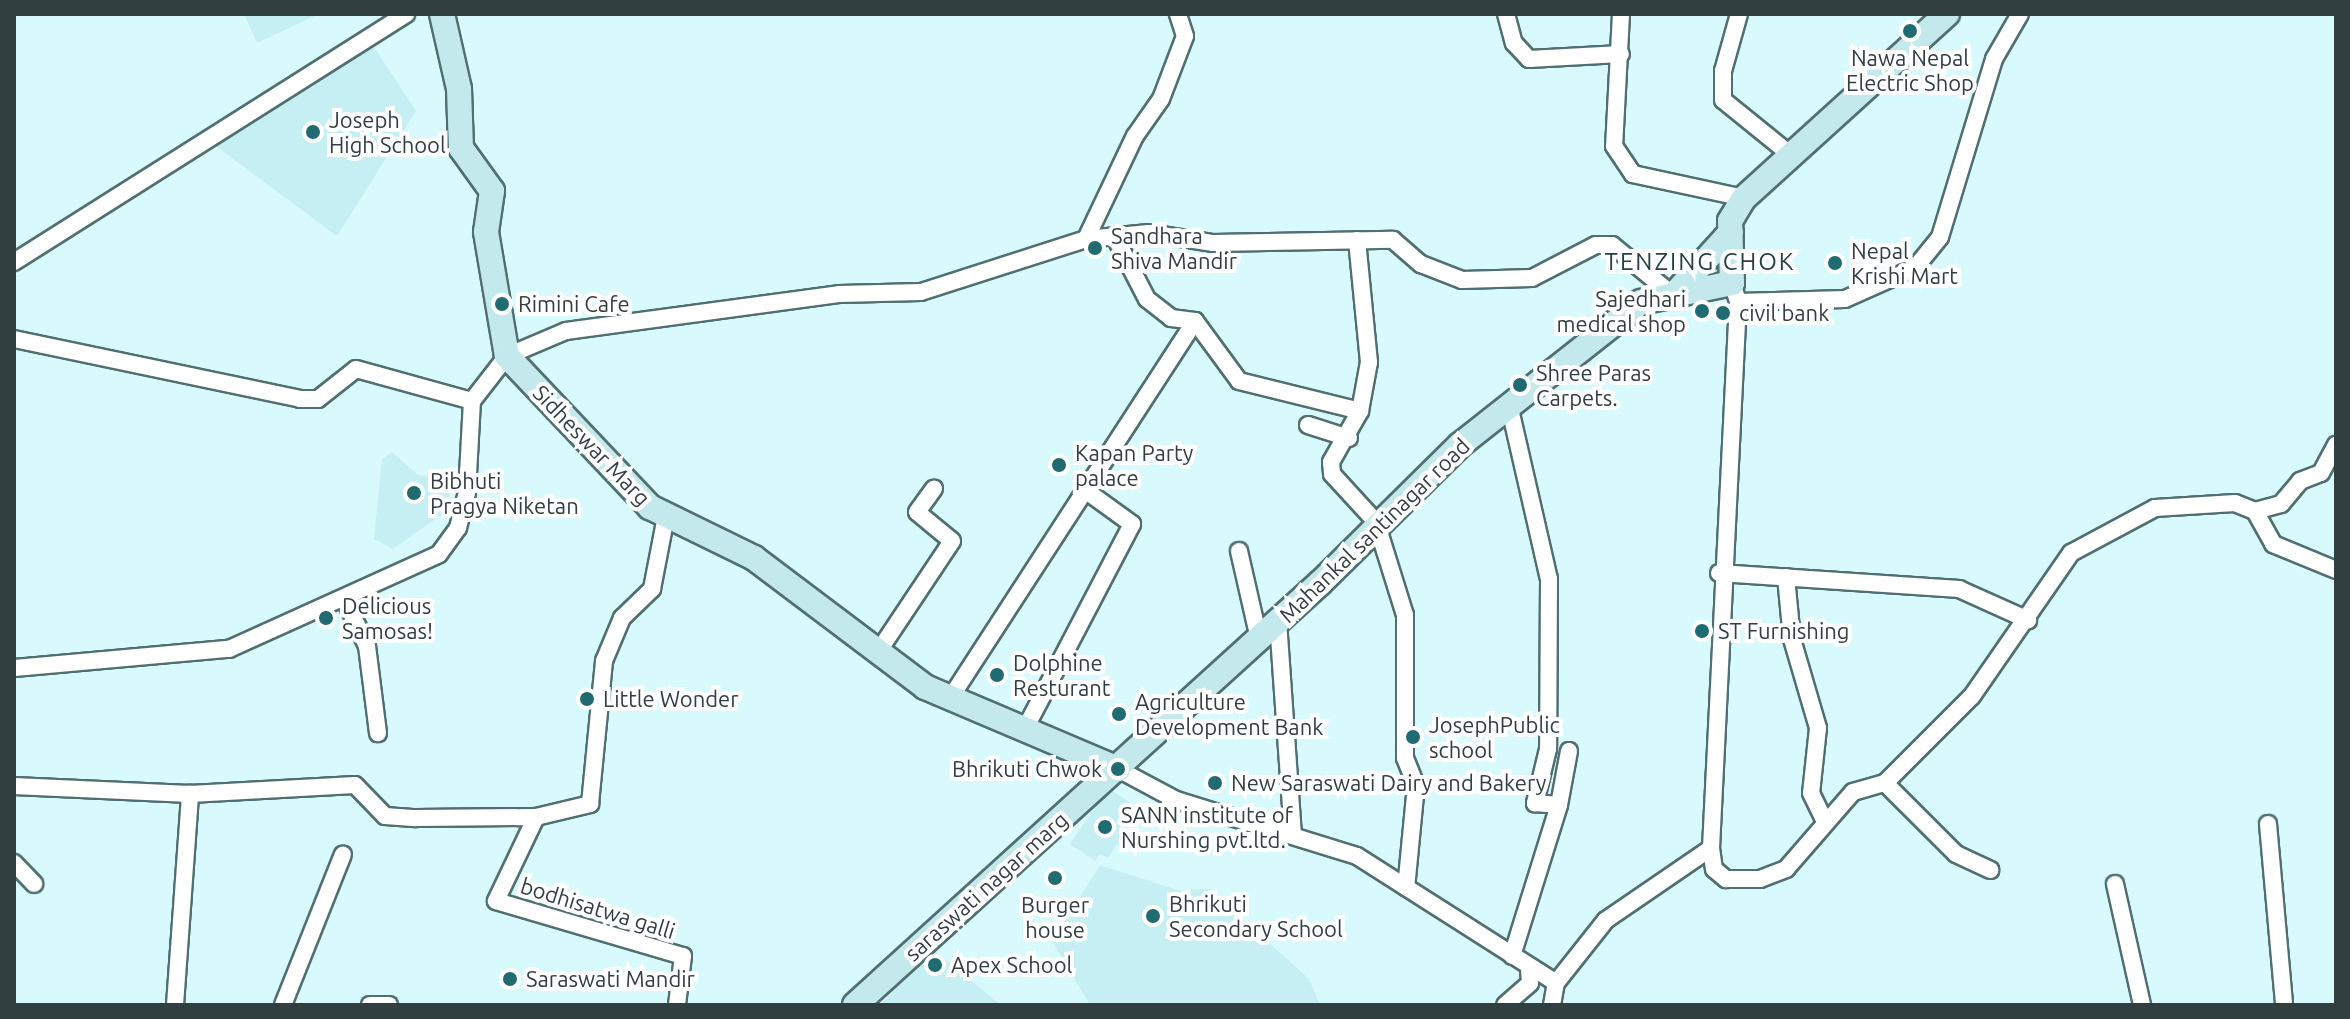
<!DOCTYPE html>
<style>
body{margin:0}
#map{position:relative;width:2350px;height:1019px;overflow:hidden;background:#d9fafd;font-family:Ubuntu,sans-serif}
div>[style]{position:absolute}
.built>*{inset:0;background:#c5eff3}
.roads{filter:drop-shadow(2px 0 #516f71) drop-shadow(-2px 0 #516f71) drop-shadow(0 2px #516f71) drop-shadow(0 -2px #516f71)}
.street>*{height:16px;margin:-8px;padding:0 8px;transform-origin:8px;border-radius:8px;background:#fff}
.secondary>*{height:24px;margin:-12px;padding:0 12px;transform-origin:12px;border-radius:12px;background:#c4e9ec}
.dots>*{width:22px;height:22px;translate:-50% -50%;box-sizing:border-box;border:4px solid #fff;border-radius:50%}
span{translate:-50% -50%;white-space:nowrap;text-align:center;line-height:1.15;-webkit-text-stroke:8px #fff;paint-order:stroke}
.poi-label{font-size:22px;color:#323f40}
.left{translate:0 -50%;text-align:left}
.right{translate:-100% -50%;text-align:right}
.street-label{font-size:22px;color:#323f40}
.neighbourhood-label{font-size:24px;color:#264244;letter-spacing:2px}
.frame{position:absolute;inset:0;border:16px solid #323f40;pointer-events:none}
</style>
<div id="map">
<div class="built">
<i style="clip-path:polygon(244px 14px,319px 14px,257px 43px)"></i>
<i style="clip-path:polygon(370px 41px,416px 111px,337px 236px,209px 141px)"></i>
<i style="clip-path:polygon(392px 452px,418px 475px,451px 481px,448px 510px,393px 549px,374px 539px,382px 459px)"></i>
<i style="clip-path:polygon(1108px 788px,1140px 809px,1108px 858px,1100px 854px,1095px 861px,1070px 844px)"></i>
<i style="clip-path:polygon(1100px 865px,1178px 890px,1210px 889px,1309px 979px,1320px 1005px,1090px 1005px,1052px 941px)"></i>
<i style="clip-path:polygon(930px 947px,1001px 1005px,881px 1005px)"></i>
</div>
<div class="roads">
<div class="street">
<i style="left:1506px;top:14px;width:30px;rotate:75deg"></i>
<i style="left:1514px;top:43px;width:22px;rotate:47deg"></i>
<i style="left:1529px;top:59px;width:92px;rotate:-3.1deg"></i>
<i style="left:1621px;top:14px;width:132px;rotate:93deg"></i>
<i style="left:1614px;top:146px;width:34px;rotate:56deg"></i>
<i style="left:1633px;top:174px;width:114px;rotate:12.2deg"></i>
<i style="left:1739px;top:14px;width:59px;rotate:105.7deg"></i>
<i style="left:1723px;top:71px;width:29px;rotate:90deg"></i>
<i style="left:1723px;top:100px;width:87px;rotate:39deg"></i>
<i style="left:1086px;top:239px;width:114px;rotate:-64.6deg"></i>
<i style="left:1135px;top:136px;width:45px;rotate:-54.9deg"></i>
<i style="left:1161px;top:99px;width:67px;rotate:-69.1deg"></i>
<i style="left:1185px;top:36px;width:23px;rotate:-108deg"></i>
<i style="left:1357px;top:240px;width:123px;rotate:84.4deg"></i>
<i style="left:1369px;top:362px;width:50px;rotate:100.4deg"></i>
<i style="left:1360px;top:411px;width:59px;rotate:119.6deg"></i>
<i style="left:1331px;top:462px;width:12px;rotate:85deg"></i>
<i style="left:1332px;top:474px;width:65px;rotate:47.5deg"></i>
<i style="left:1376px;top:522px;width:97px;rotate:72.7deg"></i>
<i style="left:1405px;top:615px;width:143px;rotate:90deg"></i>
<i style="left:1405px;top:758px;width:29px;rotate:68deg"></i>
<i style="left:1416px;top:785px;width:103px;rotate:95.5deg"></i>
<i style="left:1117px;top:241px;width:65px;rotate:62.7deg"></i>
<i style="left:1147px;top:299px;width:31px;rotate:38deg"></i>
<i style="left:1171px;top:318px;width:24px;rotate:7deg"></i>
<i style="left:1195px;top:321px;width:74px;rotate:53.7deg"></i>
<i style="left:1239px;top:381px;width:125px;rotate:13.9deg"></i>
<i style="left:14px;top:262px;width:464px;rotate:-32.3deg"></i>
<i style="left:1732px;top:283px;width:20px;rotate:72deg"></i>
<i style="left:1738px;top:302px;width:547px;rotate:92.83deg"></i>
<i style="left:1711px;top:848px;width:21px;rotate:82deg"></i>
<i style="left:1714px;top:869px;width:16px;rotate:40deg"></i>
<i style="left:1726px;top:879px;width:34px"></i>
<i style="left:1760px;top:879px;width:28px;rotate:-21deg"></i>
<i style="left:1786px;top:869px;width:102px;rotate:-49deg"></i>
<i style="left:1853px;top:792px;width:33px;rotate:-16deg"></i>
<i style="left:1885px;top:783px;width:123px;rotate:-45deg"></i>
<i style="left:1972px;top:696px;width:174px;rotate:-55.3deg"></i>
<i style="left:2071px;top:553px;width:95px;rotate:-28.2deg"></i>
<i style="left:2155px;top:508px;width:80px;rotate:-3.6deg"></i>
<i style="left:2235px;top:503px;width:22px;rotate:22deg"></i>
<i style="left:2255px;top:511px;width:27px;rotate:-15deg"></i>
<i style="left:2281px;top:504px;width:30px;rotate:-50deg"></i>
<i style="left:2300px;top:481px;width:22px;rotate:-21deg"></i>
<i style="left:2321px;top:473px;width:32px;rotate:-62deg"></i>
<i style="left:1738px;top:302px;width:107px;rotate:-1.6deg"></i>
<i style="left:1845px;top:299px;width:77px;rotate:-23.9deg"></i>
<i style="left:1915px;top:268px;width:40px;rotate:-51deg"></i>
<i style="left:1940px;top:237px;width:186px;rotate:-73.1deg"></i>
<i style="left:1994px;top:59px;width:52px;rotate:-60deg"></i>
<i style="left:14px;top:339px;width:292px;rotate:11.8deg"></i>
<i style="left:300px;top:399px;width:18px"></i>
<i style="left:318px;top:399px;width:48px;rotate:-38.3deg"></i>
<i style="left:356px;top:369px;width:120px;rotate:15.4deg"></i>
<i style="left:1510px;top:409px;width:174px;rotate:77.1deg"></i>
<i style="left:1549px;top:579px;width:170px;rotate:90.3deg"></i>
<i style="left:1548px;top:749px;width:56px;rotate:103.5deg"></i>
<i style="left:1535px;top:803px;width:24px;rotate:5deg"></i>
<i style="left:1559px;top:805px;width:158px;rotate:107.3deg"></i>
<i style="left:1308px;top:425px;width:43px;rotate:17.6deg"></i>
<i style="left:2255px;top:511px;width:38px;rotate:61deg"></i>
<i style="left:2273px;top:544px;width:68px;rotate:22.4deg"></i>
<i style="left:1239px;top:551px;width:90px;rotate:77.2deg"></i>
<i style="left:1719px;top:573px;width:241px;rotate:3.8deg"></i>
<i style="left:1959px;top:589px;width:76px;rotate:24.2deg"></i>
<i style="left:1786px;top:577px;width:62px;rotate:84.5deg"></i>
<i style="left:1792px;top:639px;width:93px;rotate:73.7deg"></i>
<i style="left:1818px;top:728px;width:65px;rotate:96.1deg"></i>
<i style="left:1811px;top:793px;width:32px;rotate:64deg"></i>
<i style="left:346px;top:602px;width:49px;rotate:64.5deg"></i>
<i style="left:367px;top:646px;width:88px;rotate:82.8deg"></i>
<i style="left:1278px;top:621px;width:213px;rotate:86deg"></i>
<i style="left:878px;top:652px;width:133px;rotate:-56.3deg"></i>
<i style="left:952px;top:541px;width:45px;rotate:-140.4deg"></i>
<i style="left:917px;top:512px;width:29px;rotate:-54deg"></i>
<i style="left:14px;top:668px;width:216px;rotate:-5.1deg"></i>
<i style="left:229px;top:649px;width:230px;rotate:-24.3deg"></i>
<i style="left:439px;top:554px;width:32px;rotate:-54deg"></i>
<i style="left:458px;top:528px;width:36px;rotate:-76deg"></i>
<i style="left:467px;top:493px;width:92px;rotate:-86.9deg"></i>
<i style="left:472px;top:401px;width:57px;rotate:-52.1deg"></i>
<i style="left:507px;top:356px;width:64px;rotate:-23deg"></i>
<i style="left:566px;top:331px;width:275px;rotate:-7.7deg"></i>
<i style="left:839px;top:294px;width:82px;rotate:-1.4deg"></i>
<i style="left:921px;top:292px;width:173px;rotate:-17.8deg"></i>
<i style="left:1086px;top:239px;width:63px;rotate:-5.4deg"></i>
<i style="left:1149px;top:233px;width:65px;rotate:8.9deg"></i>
<i style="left:1213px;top:243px;width:180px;rotate:-1deg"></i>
<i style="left:1393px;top:240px;width:37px;rotate:41deg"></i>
<i style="left:1421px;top:264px;width:44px;rotate:21.3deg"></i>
<i style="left:1462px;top:280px;width:70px;rotate:-1.6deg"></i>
<i style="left:1532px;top:278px;width:72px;rotate:-27.3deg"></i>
<i style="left:1596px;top:245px;width:16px"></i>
<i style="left:1612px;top:245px;width:72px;rotate:39.4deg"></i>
<i style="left:949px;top:700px;width:452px;rotate:-57deg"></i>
<i style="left:1026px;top:727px;width:229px;rotate:-62.4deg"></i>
<i style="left:1132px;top:524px;width:58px;rotate:-144.1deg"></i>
<i style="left:1118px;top:769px;width:66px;rotate:28.1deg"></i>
<i style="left:1176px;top:800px;width:189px;rotate:17.2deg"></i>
<i style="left:1357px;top:856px;width:236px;rotate:32.5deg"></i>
<i style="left:1885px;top:783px;width:100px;rotate:45deg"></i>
<i style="left:1956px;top:854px;width:38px;rotate:25deg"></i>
<i style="left:14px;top:786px;width:176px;rotate:2.6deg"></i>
<i style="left:190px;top:794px;width:165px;rotate:-3.1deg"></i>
<i style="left:355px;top:785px;width:43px;rotate:45.9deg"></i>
<i style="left:385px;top:816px;width:31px;rotate:4deg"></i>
<i style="left:416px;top:818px;width:120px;rotate:-0.5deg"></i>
<i style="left:536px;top:817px;width:56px;rotate:-13.5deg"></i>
<i style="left:590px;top:804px;width:144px;rotate:-84.4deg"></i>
<i style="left:604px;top:661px;width:47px;rotate:-67.3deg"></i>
<i style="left:622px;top:618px;width:42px;rotate:-44deg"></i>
<i style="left:652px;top:589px;width:74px;rotate:-79.1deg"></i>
<i style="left:1559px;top:805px;width:55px;rotate:-79.5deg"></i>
<i style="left:536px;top:817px;width:93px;rotate:115.5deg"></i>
<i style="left:496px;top:901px;width:195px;rotate:16.4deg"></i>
<i style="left:683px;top:956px;width:49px;rotate:97deg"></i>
<i style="left:2268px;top:824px;width:182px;rotate:84.9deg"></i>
<i style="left:14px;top:863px;width:29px;rotate:46deg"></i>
<i style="left:2115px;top:884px;width:124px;rotate:77.4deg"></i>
<i style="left:175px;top:1005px;width:212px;rotate:-85.9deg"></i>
<i style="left:283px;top:1005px;width:162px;rotate:-68.3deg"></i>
<i style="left:370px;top:1005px;width:19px"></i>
<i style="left:1505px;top:1005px;width:33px;rotate:-41deg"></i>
<i style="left:1530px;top:983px;width:16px;rotate:-94deg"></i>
<i style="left:1552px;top:1005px;width:22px;rotate:-80deg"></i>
<i style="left:1556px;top:983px;width:80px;rotate:-51.6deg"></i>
<i style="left:1606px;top:920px;width:127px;rotate:-34.4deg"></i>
</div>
<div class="secondary">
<i style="left:442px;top:14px;width:77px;rotate:77.2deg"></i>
<i style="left:459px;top:89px;width:59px;rotate:88.1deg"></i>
<i style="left:461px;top:148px;width:53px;rotate:54.2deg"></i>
<i style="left:492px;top:191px;width:41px;rotate:98.3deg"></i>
<i style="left:486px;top:232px;width:126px;rotate:80.4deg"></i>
<i style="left:507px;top:356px;width:208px;rotate:46.6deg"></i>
<i style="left:650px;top:507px;width:116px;rotate:26.1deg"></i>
<i style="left:754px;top:558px;width:214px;rotate:37deg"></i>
<i style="left:925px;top:687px;width:210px;rotate:23deg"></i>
<i style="left:1679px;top:289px;width:77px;rotate:-47.6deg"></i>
<i style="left:855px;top:1005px;width:629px;rotate:-42.23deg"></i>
<i style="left:1321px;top:582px;width:195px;rotate:-44.6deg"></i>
<i style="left:1460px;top:445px;width:231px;rotate:-38.3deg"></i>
<i style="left:1641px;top:302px;width:93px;rotate:-11.8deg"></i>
<i style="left:1732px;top:283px;width:62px;rotate:-91.8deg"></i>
<i style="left:1730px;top:221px;width:27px;rotate:-59deg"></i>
<i style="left:1744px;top:198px;width:274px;rotate:-42.2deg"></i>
</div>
</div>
<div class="dots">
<i style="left:1910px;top:31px;background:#1f6b71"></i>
<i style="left:313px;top:132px;background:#1f6b71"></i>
<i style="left:1095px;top:248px;background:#1f6b71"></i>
<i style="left:1835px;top:263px;background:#1f6b71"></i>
<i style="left:502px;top:304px;background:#1f6b71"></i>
<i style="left:1702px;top:311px;background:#1f6b71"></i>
<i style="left:1723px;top:313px;background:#1f6b71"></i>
<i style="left:1520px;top:385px;background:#1f6b71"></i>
<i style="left:1059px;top:465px;background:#1f6b71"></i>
<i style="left:414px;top:493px;background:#1f6b71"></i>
<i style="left:326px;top:618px;background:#1f6b71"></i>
<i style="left:1702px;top:631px;background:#1f6b71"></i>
<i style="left:997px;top:675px;background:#1f6b71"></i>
<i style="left:587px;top:699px;background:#1f6b71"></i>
<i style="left:1119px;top:714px;background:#1f6b71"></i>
<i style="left:1413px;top:737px;background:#1f6b71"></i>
<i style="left:1118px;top:769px;background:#1f6b71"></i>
<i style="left:1215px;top:783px;background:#1f6b71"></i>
<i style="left:1105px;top:827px;background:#1f6b71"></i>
<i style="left:1055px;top:878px;background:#1f6b71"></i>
<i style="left:1153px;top:916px;background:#1f6b71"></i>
<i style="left:935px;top:965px;background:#1f6b71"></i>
<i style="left:510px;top:979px;background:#1f6b71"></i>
</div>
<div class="poi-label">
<span style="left:1910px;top:70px">Nawa Nepal<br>Electric Shop</span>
<span class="left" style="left:329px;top:132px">Joseph<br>High School</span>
<span class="left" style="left:1111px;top:248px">Sandhara<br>Shiva Mandir</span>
<span class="left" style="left:1851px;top:263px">Nepal<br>Krishi Mart</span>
<span class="right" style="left:1686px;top:311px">Sajedhari<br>medical shop</span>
<span class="left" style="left:518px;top:304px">Rimini Cafe</span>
<span class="left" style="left:1739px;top:313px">civil bank</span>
<span class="left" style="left:1536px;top:385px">Shree Paras<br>Carpets.</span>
<span class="left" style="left:1075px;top:465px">Kapan Party<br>palace</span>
<span class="left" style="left:430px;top:493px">Bibhuti<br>Pragya Niketan</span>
<span class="left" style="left:342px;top:618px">Delicious<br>Samosas!</span>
<span class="left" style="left:1718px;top:631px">ST Furnishing</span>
<span class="left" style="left:1013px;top:675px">Dolphine<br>Resturant</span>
<span class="left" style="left:603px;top:699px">Little Wonder</span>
<span class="left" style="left:1135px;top:714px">Agriculture<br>Development Bank</span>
<span class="left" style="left:1429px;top:737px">JosephPublic<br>school</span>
<span class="right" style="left:1102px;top:769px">Bhrikuti Chwok</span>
<span class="left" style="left:1231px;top:783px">New Saraswati Dairy and Bakery</span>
<span class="left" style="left:1121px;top:827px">SANN institute of<br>Nurshing pvt.ltd.</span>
<span class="left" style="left:1169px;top:916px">Bhrikuti<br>Secondary School</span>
<span style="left:1055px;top:917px">Burger<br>house</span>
<span class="left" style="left:951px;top:965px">Apex School</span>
<span class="left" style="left:526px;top:979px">Saraswati Mandir</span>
</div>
<div class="street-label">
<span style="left:592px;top:445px;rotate:46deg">Sidheswar Marg</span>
<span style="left:1374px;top:530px;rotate:-44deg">Mahankal santinagar road</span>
<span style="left:986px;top:886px;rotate:-42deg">saraswati nagar marg</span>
<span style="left:598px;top:908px;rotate:17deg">bodhisatwa galli</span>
</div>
<div class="neighbourhood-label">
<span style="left:1700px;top:262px">TENZING CHOK</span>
</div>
<div class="frame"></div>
</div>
